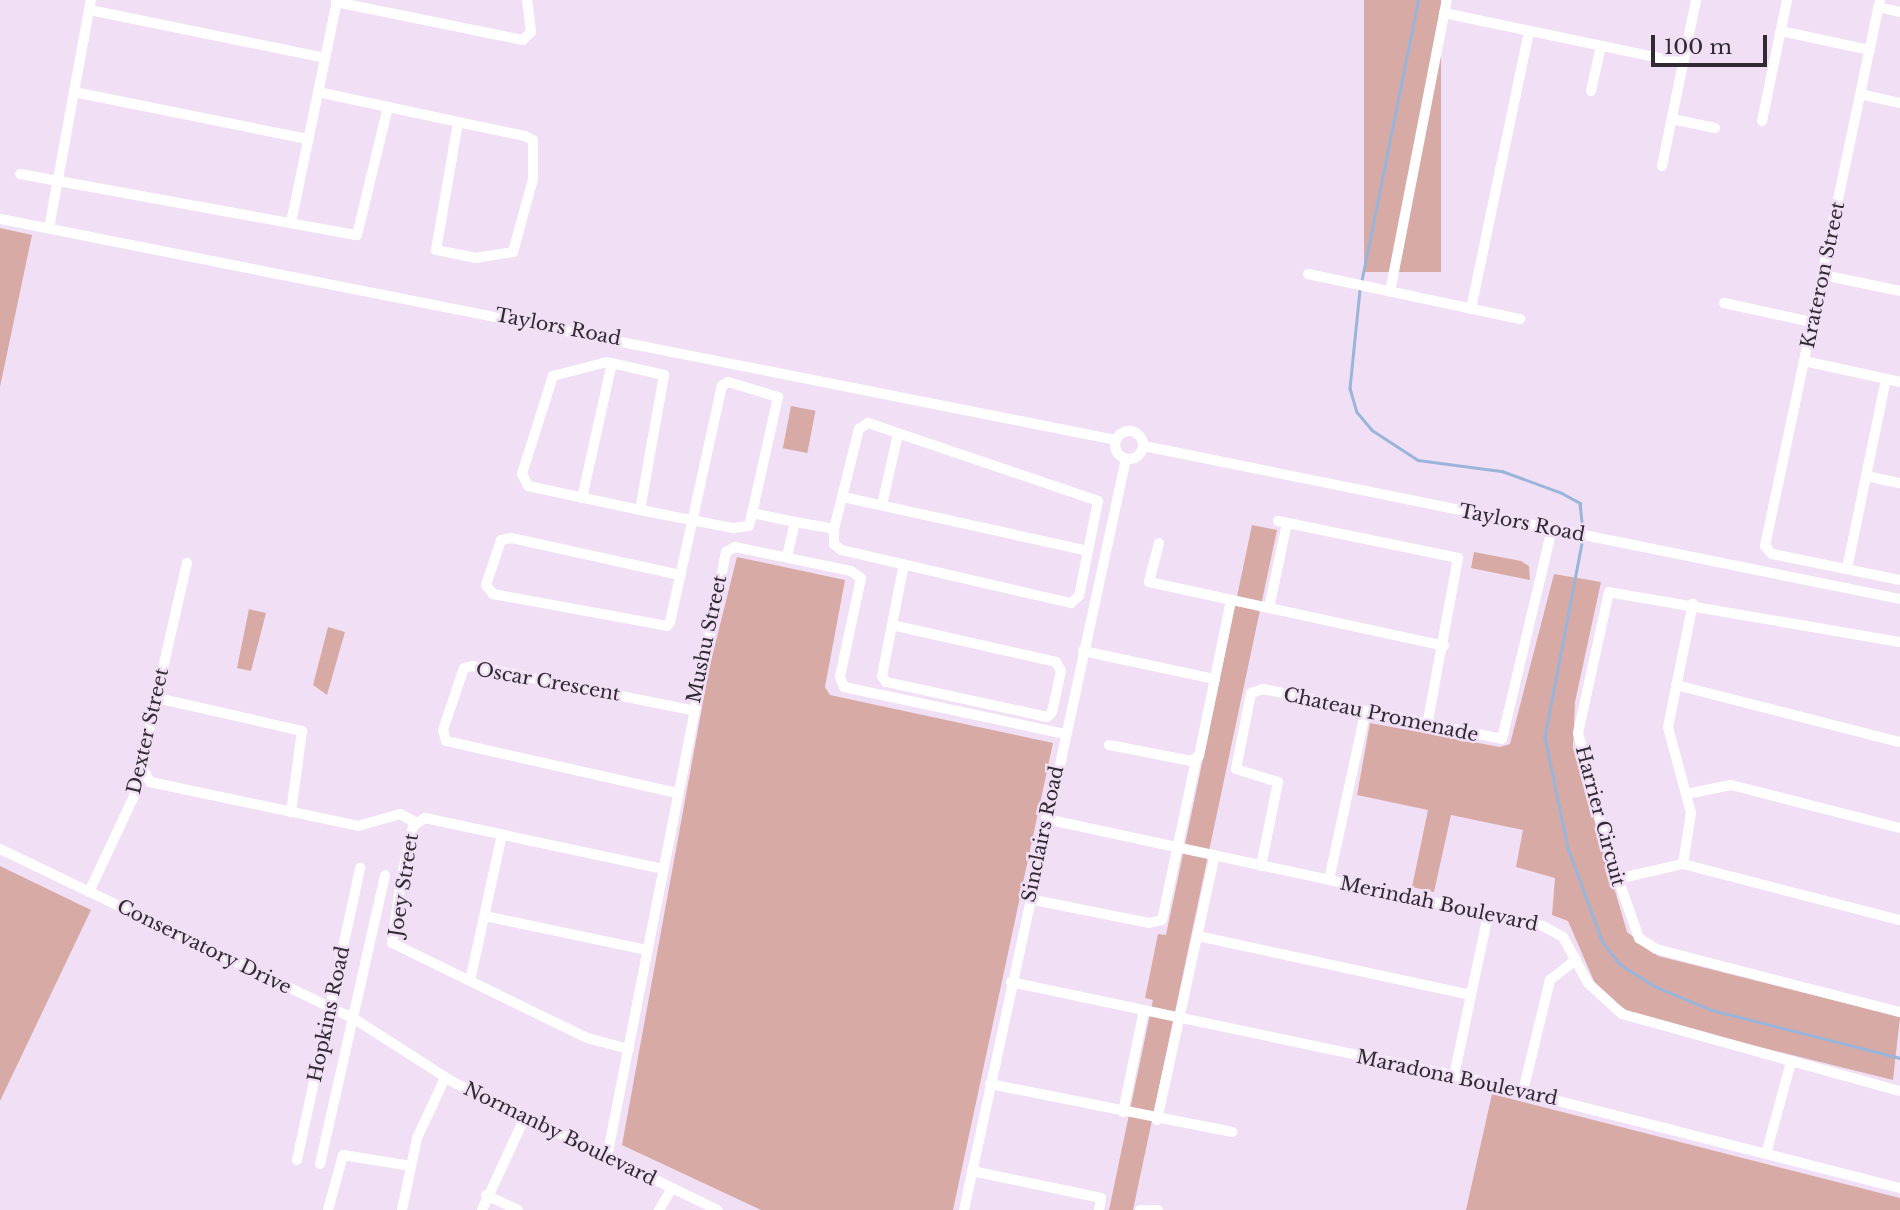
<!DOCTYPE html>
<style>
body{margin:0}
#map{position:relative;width:1900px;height:1210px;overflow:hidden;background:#f1e0f5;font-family:"Libre Baskerville",serif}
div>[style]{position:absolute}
.green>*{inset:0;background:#d7aaa6;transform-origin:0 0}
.stream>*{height:2.5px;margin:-1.25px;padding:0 1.25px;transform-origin:1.25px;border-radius:1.25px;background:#9ab5d9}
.minor>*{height:10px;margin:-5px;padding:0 5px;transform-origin:5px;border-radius:5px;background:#fff}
.minor>.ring{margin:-5px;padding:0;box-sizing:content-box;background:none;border:10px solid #fff;border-radius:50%}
span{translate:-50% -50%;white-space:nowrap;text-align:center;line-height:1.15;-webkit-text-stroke:5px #f1e0f5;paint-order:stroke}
.street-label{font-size:19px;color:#312a33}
.scale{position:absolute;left:1651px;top:35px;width:116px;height:32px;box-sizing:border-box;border:4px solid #312a33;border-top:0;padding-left:9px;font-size:21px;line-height:24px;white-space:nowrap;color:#312a33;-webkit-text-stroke:5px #f1e0f5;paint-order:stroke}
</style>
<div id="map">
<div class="green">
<i style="left:1364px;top:0;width:77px;height:272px"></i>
<i style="clip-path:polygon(0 228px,32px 235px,0 387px)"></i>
<i style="left:791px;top:406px;width:25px;height:43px;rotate:11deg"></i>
<i style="clip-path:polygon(1252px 525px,1277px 530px,1133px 1210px,1109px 1210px,1153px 1000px,1145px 998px,1158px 934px,1166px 935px)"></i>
<i style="clip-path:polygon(1474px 552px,1521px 561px,1529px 566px,1530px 580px,1471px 568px)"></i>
<i style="clip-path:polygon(737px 557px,845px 580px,825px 687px,830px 695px,1053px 743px,953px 1210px,761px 1210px,622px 1145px,709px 669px)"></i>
<i style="clip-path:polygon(1554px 574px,1601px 582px,1575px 702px,1573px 747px,1627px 932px,1658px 956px,1900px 1017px,1893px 1080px,1634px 1016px,1597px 988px,1568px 921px,1552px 915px,1555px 878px,1516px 867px,1523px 830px,1451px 815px,1434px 892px,1412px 887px,1428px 810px,1357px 795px,1370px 723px,1500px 747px,1510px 744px)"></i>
<i style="clip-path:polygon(249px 609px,266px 613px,251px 671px,237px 668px)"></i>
<i style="clip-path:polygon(328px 627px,345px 632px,327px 695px,313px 685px)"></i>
<i style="clip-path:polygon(0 866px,91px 910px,0 1101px)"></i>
<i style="clip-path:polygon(1492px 1094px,1900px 1198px,1900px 1210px,1466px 1210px)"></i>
</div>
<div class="stream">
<i style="left:1361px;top:283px;width:289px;rotate:-78.6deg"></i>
<i style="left:1360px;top:290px;width:99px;rotate:95.8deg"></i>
<i style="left:1350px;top:388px;width:25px;rotate:74deg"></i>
<i style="left:1357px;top:412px;width:23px;rotate:50deg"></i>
<i style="left:1372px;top:430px;width:55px;rotate:33.1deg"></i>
<i style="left:1418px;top:460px;width:85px;rotate:7.5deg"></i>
<i style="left:1502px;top:471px;width:64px;rotate:20.1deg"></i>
<i style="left:1562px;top:493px;width:21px;rotate:29deg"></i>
<i style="left:1580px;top:503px;width:28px;rotate:84deg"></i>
<i style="left:1583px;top:538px;width:203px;rotate:100.8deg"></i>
<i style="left:1545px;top:737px;width:113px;rotate:78.3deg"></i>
<i style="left:1568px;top:848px;width:101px;rotate:69.8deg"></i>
<i style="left:1603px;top:943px;width:28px;rotate:51deg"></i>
<i style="left:1621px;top:965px;width:39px;rotate:32deg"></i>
<i style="left:1654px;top:986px;width:63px;rotate:22.5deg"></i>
<i style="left:1712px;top:1010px;width:194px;rotate:14.3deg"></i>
</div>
<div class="minor">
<i style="left:1880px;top:0;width:558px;rotate:101.89deg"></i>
<i style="left:1765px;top:546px;width:11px;rotate:49deg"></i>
<i style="left:1772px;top:554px;width:131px;rotate:11.5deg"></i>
<i style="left:336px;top:2px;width:191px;rotate:11.5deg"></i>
<i style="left:523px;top:40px;width:11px;rotate:-45deg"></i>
<i style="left:531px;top:32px;width:32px;rotate:-97deg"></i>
<i style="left:1878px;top:7px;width:23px;rotate:13deg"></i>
<i style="left:90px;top:10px;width:240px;rotate:11.5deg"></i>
<i style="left:1444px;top:13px;width:244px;rotate:11.8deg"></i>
<i style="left:1781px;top:31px;width:91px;rotate:12.1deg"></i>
<i style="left:1591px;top:91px;width:46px;rotate:-77.5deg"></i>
<i style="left:74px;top:92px;width:239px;rotate:11.4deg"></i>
<i style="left:318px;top:92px;width:143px;rotate:12.1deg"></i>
<i style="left:458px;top:122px;width:68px;rotate:11.8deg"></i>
<i style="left:525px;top:136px;width:9px;rotate:27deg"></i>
<i style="left:533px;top:140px;width:39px;rotate:90deg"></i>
<i style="left:533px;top:179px;width:76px;rotate:105.3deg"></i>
<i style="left:513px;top:252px;width:37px;rotate:171deg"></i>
<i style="left:476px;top:258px;width:41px;rotate:-168.7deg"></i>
<i style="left:436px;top:250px;width:130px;rotate:-80.2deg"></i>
<i style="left:1860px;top:94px;width:41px;rotate:12.7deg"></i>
<i style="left:1672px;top:119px;width:44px;rotate:11.8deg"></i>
<i style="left:1762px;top:121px;width:124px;rotate:-78.3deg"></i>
<i style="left:1662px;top:166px;width:169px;rotate:-78.4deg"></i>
<i style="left:20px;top:174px;width:342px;rotate:10.3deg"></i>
<i style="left:357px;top:235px;width:132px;rotate:-76.4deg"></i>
<i style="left:0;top:219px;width:1138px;rotate:11.2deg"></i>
<i style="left:291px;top:223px;width:228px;rotate:-78.3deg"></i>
<i style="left:49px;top:228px;width:232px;rotate:-79.6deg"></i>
<i style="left:1308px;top:274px;width:217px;rotate:12deg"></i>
<i style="left:1823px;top:275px;width:79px;rotate:11.7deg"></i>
<i style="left:1390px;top:292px;width:298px;rotate:-79deg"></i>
<i style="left:1724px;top:303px;width:90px;rotate:12.2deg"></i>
<i style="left:1471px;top:309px;width:284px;rotate:-78.2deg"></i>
<i style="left:1804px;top:361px;width:98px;rotate:12.3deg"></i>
<i class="ring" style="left:1115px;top:431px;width:18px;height:18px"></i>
<i style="left:1144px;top:446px;width:771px;rotate:11.44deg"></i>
<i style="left:1866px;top:476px;width:35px;rotate:12deg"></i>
<i style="left:843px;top:497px;width:251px;rotate:12.4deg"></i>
<i style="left:582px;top:498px;width:138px;rotate:-77.5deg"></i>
<i style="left:882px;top:505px;width:73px;rotate:-77.3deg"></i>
<i style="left:640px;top:510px;width:137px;rotate:-79.9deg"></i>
<i style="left:664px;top:375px;width:58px;rotate:-167.2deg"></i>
<i style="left:607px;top:362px;width:56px;rotate:165.5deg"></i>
<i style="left:553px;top:376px;width:103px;rotate:107.6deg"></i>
<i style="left:522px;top:474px;width:13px;rotate:63deg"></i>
<i style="left:528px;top:486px;width:115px;rotate:12.1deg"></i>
<i style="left:640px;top:510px;width:95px;rotate:11deg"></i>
<i style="left:733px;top:528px;width:16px;rotate:-7deg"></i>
<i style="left:749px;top:526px;width:13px;rotate:-77deg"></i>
<i style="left:752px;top:513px;width:44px;rotate:11.8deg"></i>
<i style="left:795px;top:522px;width:36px;rotate:103deg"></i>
<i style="left:1278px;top:521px;width:184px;rotate:11.6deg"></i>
<i style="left:1458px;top:558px;width:170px;rotate:100.5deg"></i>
<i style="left:795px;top:522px;width:40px;rotate:10deg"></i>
<i style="left:834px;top:529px;width:103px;rotate:-76deg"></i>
<i style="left:859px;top:429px;width:11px;rotate:-34deg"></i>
<i style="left:868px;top:423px;width:243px;rotate:18.7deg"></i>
<i style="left:1098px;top:501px;width:97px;rotate:101.3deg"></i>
<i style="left:1079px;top:596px;width:11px;rotate:139deg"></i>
<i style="left:1071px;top:603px;width:236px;rotate:-167deg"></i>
<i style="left:841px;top:550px;width:9px;rotate:-139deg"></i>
<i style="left:834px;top:544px;width:15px;rotate:-90deg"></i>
<i style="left:1159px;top:543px;width:40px;rotate:104.4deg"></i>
<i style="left:1149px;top:582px;width:302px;rotate:12.2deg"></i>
<i style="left:1847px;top:569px;width:194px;rotate:-78.4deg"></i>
<i style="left:680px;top:575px;width:172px;rotate:-167.6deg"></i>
<i style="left:512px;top:538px;width:11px;rotate:170deg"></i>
<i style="left:501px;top:540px;width:47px;rotate:108.4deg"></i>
<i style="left:486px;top:585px;width:11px;rotate:52deg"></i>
<i style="left:493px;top:594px;width:177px;rotate:10.4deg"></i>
<i style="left:667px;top:626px;width:5px;rotate:-53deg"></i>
<i style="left:670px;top:622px;width:242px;rotate:-77.6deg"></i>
<i style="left:722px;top:386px;width:7px;rotate:-34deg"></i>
<i style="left:728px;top:382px;width:52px;rotate:16.7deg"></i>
<i style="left:778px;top:397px;width:119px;rotate:102.6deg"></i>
<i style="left:1269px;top:608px;width:87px;rotate:-78deg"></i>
<i style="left:892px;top:625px;width:168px;rotate:12.7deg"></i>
<i style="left:1056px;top:662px;width:10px;rotate:61deg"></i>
<i style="left:1061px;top:671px;width:42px;rotate:102.4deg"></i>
<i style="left:1052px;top:712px;width:7px;rotate:135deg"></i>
<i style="left:1047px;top:717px;width:165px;rotate:-167.7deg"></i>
<i style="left:886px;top:682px;width:7px;rotate:-124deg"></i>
<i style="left:882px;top:676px;width:52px;rotate:-78.9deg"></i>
<i style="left:892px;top:625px;width:57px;rotate:-78.9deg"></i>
<i style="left:1900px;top:642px;width:295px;rotate:-170.3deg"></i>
<i style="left:1609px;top:592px;width:144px;rotate:102.4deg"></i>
<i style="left:1578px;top:733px;width:114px;rotate:75.8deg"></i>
<i style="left:1606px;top:844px;width:100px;rotate:70.7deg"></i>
<i style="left:1639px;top:938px;width:20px;rotate:33deg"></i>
<i style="left:1656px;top:949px;width:252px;rotate:14.5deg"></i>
<i style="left:1083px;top:651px;width:135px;rotate:12deg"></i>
<i style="left:1676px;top:685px;width:231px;rotate:14.3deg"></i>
<i style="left:157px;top:698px;width:149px;rotate:12.8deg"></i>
<i style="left:302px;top:731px;width:82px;rotate:97.7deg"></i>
<i style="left:1109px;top:745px;width:84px;rotate:11deg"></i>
<i style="left:1191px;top:761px;width:9px;rotate:-32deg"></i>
<i style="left:1199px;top:756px;width:159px;rotate:-78.4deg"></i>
<i style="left:142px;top:767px;width:17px;rotate:62deg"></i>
<i style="left:150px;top:782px;width:213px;rotate:11.9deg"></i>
<i style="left:358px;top:826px;width:44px;rotate:-15.9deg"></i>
<i style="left:400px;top:814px;width:17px;rotate:28deg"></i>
<i style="left:677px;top:793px;width:237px;rotate:-167.3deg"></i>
<i style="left:446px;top:741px;width:11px;rotate:-105deg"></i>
<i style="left:443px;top:730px;width:65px;rotate:-71.3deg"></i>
<i style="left:464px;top:668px;width:9px;rotate:-13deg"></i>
<i style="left:473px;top:666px;width:223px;rotate:11.4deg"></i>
<i style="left:1686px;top:794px;width:46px;rotate:-11.3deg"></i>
<i style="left:1731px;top:785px;width:174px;rotate:14.3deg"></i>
<i style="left:1046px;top:819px;width:508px;rotate:12.15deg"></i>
<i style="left:1543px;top:926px;width:23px;rotate:29deg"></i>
<i style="left:1563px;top:937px;width:52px;rotate:61.5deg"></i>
<i style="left:1588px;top:983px;width:46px;rotate:42.4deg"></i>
<i style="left:1622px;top:1014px;width:288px;rotate:15.5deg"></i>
<i style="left:0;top:849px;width:391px;rotate:25.6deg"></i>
<i style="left:353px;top:1018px;width:119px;rotate:32.6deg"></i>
<i style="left:453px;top:1082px;width:294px;rotate:25.8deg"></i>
<i style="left:1683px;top:864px;width:52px;rotate:-81.1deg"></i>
<i style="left:1691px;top:813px;width:89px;rotate:-105deg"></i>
<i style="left:1668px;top:727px;width:126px;rotate:-78.6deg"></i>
<i style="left:1261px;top:866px;width:86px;rotate:-78.6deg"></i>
<i style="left:1278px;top:782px;width:44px;rotate:-162.8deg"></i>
<i style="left:1236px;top:769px;width:77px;rotate:-78.8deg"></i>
<i style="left:1251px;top:693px;width:13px;rotate:-18deg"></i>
<i style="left:1263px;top:689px;width:244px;rotate:11.8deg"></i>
<i style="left:1502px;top:739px;width:216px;rotate:-76.6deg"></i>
<i style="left:1617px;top:879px;width:68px;rotate:-12.8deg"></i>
<i style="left:1683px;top:864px;width:224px;rotate:14.5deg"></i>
<i style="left:1329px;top:880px;width:171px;rotate:-77.8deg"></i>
<i style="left:89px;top:892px;width:106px;rotate:-64.9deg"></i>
<i style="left:134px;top:796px;width:239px;rotate:-77.2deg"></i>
<i style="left:1029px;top:899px;width:122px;rotate:11.3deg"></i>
<i style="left:1149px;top:923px;width:13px;rotate:-13deg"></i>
<i style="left:1162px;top:920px;width:164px;rotate:-78deg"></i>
<i style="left:485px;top:916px;width:166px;rotate:11.9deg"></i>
<i style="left:1198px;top:936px;width:278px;rotate:12.2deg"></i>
<i style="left:470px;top:981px;width:150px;rotate:-77.7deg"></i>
<i style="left:1011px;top:982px;width:475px;rotate:11.9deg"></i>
<i style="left:1476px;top:1080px;width:438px;rotate:14.3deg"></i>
<i style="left:629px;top:1049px;width:43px;rotate:-165.3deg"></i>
<i style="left:587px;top:1038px;width:217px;rotate:-154deg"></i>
<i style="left:392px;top:943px;width:64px;rotate:-81.9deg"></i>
<i style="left:401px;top:880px;width:55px;rotate:-77.5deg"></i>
<i style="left:413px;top:826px;width:14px;rotate:-34deg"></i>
<i style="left:425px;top:818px;width:243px;rotate:12.1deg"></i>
<i style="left:1454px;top:1076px;width:165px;rotate:-78.1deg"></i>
<i style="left:990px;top:1084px;width:247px;rotate:11.2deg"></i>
<i style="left:1523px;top:1091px;width:114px;rotate:-76.3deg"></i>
<i style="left:1550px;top:980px;width:33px;rotate:-38deg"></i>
<i style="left:1123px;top:1112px;width:104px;rotate:-78.4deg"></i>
<i style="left:1157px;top:1120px;width:271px;rotate:-77.7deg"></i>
<i style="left:1766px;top:1154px;width:95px;rotate:-74.8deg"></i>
<i style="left:607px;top:1157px;width:617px;rotate:-78.87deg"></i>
<i style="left:726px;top:552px;width:10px;rotate:-29deg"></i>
<i style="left:735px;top:547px;width:118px;rotate:11.7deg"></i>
<i style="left:851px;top:571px;width:12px;rotate:35deg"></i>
<i style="left:861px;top:578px;width:101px;rotate:102deg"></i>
<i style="left:840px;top:677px;width:11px;rotate:68deg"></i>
<i style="left:844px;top:687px;width:226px;rotate:12deg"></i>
<i style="left:297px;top:1160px;width:299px;rotate:-77.8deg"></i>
<i style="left:320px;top:1164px;width:296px;rotate:-77.3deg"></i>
<i style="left:972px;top:1171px;width:132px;rotate:11.8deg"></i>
<i style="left:1101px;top:1198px;width:12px;rotate:99deg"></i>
<i style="left:486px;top:1195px;width:35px;rotate:25deg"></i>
<i style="left:328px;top:1210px;width:57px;rotate:-74.7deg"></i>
<i style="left:343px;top:1155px;width:69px;rotate:9.2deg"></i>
<i style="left:402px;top:1210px;width:74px;rotate:-78.2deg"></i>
<i style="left:417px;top:1138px;width:66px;rotate:-65deg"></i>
<i style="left:482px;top:1210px;width:102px;rotate:-65.2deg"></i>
<i style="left:659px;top:1210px;width:26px;rotate:-59deg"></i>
<i style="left:964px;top:1210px;width:768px;rotate:-77.83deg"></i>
<i style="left:1140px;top:1210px;width:18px"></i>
</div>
<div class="street-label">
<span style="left:1823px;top:275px;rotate:-78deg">Krateron Street</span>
<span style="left:558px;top:327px;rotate:11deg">Taylors Road</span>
<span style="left:1522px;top:523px;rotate:11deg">Taylors Road</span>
<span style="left:707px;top:639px;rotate:-78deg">Mushu Street</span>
<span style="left:548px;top:682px;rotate:10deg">Oscar Crescent</span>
<span style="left:1381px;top:715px;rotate:12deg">Chateau Promenade</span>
<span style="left:148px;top:731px;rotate:-77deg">Dexter Street</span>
<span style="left:1600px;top:816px;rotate:75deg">Harrier Circuit</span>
<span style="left:1043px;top:834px;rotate:-78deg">Sinclairs Road</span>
<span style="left:404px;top:885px;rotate:-81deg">Joey Street</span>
<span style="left:1439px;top:904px;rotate:12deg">Merindah Boulevard</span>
<span style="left:204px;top:947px;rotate:26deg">Conservatory Drive</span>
<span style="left:329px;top:1014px;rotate:-78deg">Hopkins Road</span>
<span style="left:1457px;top:1078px;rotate:12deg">Maradona Boulevard</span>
<span style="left:560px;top:1134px;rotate:26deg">Normanby Boulevard</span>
</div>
<div class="scale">100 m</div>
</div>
